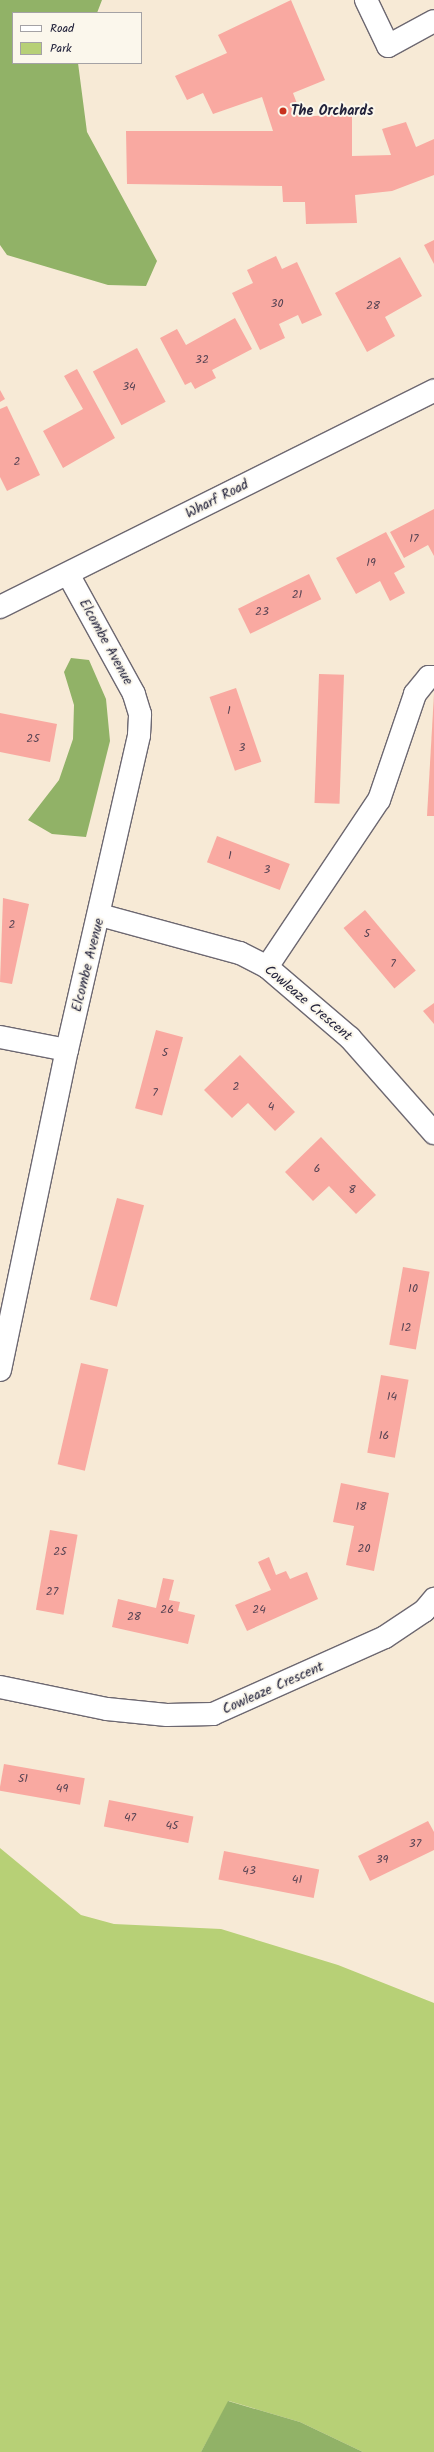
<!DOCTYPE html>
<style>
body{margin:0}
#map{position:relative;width:434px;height:2452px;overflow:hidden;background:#f7ead6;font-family:Kalam,sans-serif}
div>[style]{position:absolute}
.green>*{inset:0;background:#b7d076}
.forest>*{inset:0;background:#91b267}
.building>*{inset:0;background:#f9a9a1;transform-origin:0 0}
.roads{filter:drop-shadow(1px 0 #6d6871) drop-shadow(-1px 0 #6d6871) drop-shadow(0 1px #6d6871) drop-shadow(0 -1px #6d6871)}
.minor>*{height:22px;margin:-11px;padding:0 11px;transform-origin:11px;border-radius:11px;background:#fff}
.major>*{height:22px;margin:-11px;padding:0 11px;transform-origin:11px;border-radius:11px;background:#fff}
.dots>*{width:11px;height:11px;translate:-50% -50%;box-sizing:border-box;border:2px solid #fbf7ec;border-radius:50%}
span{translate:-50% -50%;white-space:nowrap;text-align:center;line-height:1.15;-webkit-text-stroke:4px #fbf7ec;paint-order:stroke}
.number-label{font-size:12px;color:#584454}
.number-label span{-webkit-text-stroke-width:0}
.poi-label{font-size:14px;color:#22223b;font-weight:700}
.left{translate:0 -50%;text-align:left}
.street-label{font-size:14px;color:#22223b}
.legend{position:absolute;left:12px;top:12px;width:130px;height:52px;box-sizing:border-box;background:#fbf7ec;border:1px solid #a4a2a5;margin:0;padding:5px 7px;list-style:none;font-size:12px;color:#22223b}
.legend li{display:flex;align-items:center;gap:8px;height:20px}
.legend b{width:20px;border:1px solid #a4a2a5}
</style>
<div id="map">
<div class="green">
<i style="clip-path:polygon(0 1848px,81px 1915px,114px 1924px,221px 1929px,338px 1965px,434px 2003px,434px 2452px,363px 2452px,300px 2422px,229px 2401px,201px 2452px,0 2452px)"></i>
</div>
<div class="forest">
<i style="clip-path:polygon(0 0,102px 0,97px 13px,13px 13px,13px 63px,78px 63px,87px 132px,157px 261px,146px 286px,108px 285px,7px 255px,0 245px)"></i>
<i style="clip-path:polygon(71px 658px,89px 660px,106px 699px,110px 741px,86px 837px,52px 834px,28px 820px,59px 780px,73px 739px,74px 705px,64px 672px)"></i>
<i style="clip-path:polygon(228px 2401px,300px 2422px,363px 2452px,201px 2452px)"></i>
</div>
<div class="building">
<i style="clip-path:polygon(291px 0,325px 80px,293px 93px,302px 117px,352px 113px,352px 156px,391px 155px,382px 129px,406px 122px,416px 147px,434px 139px,434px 175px,392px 191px,355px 195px,357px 223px,306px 224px,305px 202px,283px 202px,282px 186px,127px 184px,126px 131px,273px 131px,262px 97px,213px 114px,203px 93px,187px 100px,175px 76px,227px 53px,218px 35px)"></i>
<i style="clip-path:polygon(434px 240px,434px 264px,424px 245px)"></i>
<i style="clip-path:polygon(276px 256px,282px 269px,297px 262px,322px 315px,302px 324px,298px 315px,279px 324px,285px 338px,260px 350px,232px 293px,253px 283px,247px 270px)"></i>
<i style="clip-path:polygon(400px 257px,422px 296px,385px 317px,395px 336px,367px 352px,335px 293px)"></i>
<i style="clip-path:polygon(235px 318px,252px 349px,212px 370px,216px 378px,195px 389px,191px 382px,185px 385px,160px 338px,177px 329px,186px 345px)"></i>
<i style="left:137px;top:348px;width:61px;height:50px;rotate:62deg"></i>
<i style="clip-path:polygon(77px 369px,115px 438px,63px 468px,43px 431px,83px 409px,64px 376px)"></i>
<i style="clip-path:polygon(0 390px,5px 399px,0 402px)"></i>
<i style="clip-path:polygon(7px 406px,40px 475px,7px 491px,0 477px,0 409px)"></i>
<i style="clip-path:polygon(434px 509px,434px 556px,428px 545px,404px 558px,390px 532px)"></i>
<i style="clip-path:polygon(386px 532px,405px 567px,394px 573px,405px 593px,390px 601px,380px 581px,356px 594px,336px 558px)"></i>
<i style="left:309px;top:574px;width:28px;height:79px;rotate:64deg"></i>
<i style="left:319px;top:674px;width:25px;height:129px;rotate:2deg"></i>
<i style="left:236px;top:688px;width:78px;height:28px;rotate:71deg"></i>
<i style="clip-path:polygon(434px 694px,434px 816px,427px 816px)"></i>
<i style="clip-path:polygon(0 713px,57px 724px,50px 762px,0 752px)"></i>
<i style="left:217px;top:836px;width:78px;height:28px;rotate:21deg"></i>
<i style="clip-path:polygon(3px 898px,29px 904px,12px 984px,0 982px)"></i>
<i style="left:365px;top:910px;width:79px;height:28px;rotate:50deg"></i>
<i style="clip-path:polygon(434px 1003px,434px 1024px,423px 1011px)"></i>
<i style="left:156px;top:1030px;width:28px;height:81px;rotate:15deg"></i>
<i style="clip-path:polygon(240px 1055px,295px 1112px,275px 1131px,248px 1103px,232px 1118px,204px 1090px)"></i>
<i style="clip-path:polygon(321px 1137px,376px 1195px,356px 1214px,329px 1186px,313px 1201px,285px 1172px)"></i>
<i style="left:117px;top:1198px;width:28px;height:105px;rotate:15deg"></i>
<i style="left:403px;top:1267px;width:27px;height:79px;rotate:10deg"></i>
<i style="left:81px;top:1363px;width:28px;height:104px;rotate:13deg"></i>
<i style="left:381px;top:1375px;width:28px;height:79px;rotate:10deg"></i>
<i style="clip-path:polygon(341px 1483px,389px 1493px,374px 1571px,346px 1565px,354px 1526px,333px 1522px)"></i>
<i style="left:50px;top:1530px;width:28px;height:81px;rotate:10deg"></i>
<i style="clip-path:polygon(269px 1557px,276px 1575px,286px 1571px,290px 1579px,307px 1572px,318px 1599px,247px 1631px,235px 1605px,271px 1590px,258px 1562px)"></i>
<i style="clip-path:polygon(163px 1578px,174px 1580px,169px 1600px,180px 1602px,178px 1611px,195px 1615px,188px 1644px,112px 1627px,118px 1599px,156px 1608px)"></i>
<i style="left:4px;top:1764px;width:82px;height:27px;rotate:10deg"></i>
<i style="left:109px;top:1800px;width:86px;height:27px;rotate:11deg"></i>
<i style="clip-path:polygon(428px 1821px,434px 1832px,434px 1850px,370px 1881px,358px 1856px)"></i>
<i style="left:224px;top:1851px;width:97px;height:29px;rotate:11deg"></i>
</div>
<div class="roads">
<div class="minor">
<i style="left:366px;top:0;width:51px;rotate:64.4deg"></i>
<i style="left:388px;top:46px;width:52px;rotate:-28.5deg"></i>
<i style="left:100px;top:915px;width:145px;rotate:15.2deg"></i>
<i style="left:240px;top:953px;width:30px;rotate:27deg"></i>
<i style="left:267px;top:967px;width:109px;rotate:40.5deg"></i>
<i style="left:350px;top:1038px;width:127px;rotate:48.5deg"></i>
<i style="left:267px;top:967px;width:201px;rotate:-56.2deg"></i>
<i style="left:379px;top:800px;width:112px;rotate:-71.2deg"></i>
<i style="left:415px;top:694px;width:22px;rotate:-51deg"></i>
<i style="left:429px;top:677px;width:5px"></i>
<i style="left:0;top:1037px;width:68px;rotate:11deg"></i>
<i style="left:0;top:1370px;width:327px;rotate:-78.2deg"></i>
<i style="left:67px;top:1050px;width:323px;rotate:-77.1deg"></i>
<i style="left:139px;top:735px;width:21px;rotate:-87deg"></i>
<i style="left:140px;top:714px;width:21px;rotate:-107deg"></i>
<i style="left:134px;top:694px;width:137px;rotate:-118.8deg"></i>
<i style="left:0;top:1687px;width:109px;rotate:11.6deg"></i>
<i style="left:107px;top:1709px;width:60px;rotate:5.7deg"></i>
<i style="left:167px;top:1715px;width:46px;rotate:-1.2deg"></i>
<i style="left:213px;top:1714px;width:188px;rotate:-24.1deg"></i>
<i style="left:385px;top:1637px;width:47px;rotate:-33.7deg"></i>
<i style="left:424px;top:1611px;width:16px;rotate:-50deg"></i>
</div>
<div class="major">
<i style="left:0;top:607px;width:485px;rotate:-26.5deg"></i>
</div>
</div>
<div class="dots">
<i style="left:283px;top:111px;background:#c8321e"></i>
</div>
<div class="number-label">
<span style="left:277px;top:304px">30</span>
<span style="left:373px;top:306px">28</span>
<span style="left:202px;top:360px">32</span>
<span style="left:129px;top:387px">34</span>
<span style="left:17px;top:462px">2</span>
<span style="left:414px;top:539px">17</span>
<span style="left:371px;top:563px">19</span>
<span style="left:297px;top:595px">21</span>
<span style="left:262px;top:612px">23</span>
<span style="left:229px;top:711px">1</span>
<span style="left:33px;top:739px">25</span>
<span style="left:242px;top:748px">3</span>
<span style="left:230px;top:856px">1</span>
<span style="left:267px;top:870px">3</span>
<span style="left:12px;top:925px">2</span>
<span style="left:367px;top:934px">5</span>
<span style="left:393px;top:964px">7</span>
<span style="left:165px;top:1053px">5</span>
<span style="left:236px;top:1087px">2</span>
<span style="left:155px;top:1093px">7</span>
<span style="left:271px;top:1107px">4</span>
<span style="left:317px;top:1169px">6</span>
<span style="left:352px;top:1190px">8</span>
<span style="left:413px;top:1289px">10</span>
<span style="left:406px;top:1328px">12</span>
<span style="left:392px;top:1397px">14</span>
<span style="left:384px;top:1436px">16</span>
<span style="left:361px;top:1507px">18</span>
<span style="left:364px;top:1549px">20</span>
<span style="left:60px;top:1552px">25</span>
<span style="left:52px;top:1592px">27</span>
<span style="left:167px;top:1610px">26</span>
<span style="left:259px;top:1610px">24</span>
<span style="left:134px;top:1617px">28</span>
<span style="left:23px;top:1779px">51</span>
<span style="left:62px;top:1789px">49</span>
<span style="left:130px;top:1818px">47</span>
<span style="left:172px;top:1826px">45</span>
<span style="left:415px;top:1844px">37</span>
<span style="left:382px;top:1860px">39</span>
<span style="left:249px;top:1871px">43</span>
<span style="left:297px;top:1880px">41</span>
</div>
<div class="poi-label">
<span class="left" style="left:291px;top:111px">The Orchards</span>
</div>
<div class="street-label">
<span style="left:217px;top:499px;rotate:-27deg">Wharf Road</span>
<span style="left:106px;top:642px;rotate:61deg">Elcombe Avenue</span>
<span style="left:88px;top:965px;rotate:-76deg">Elcombe Avenue</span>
<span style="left:308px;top:1003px;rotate:40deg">Cowleaze Crescent</span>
<span style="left:273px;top:1688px;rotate:-24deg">Cowleaze Crescent</span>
</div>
<ul class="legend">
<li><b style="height:5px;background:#fff"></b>Road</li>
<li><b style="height:11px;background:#b7d076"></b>Park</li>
</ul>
</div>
